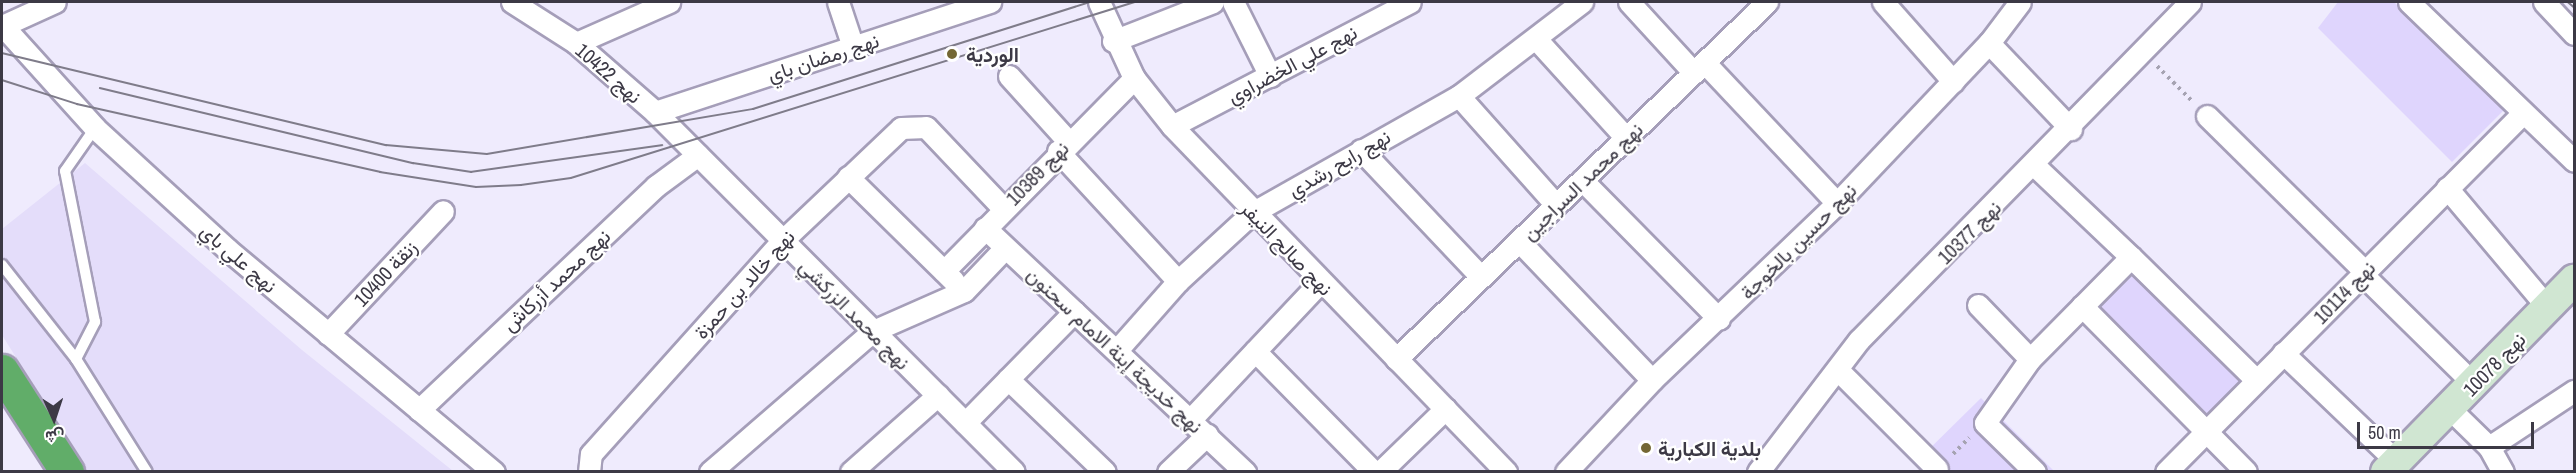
<!DOCTYPE html>
<meta charset="utf-8">
<style>
body{margin:0}
#map{position:relative;width:2576px;height:473px;overflow:hidden;background:#efebfd;font-family:"Archivo Narrow",Vazirmatn,sans-serif}
div>[style]{position:absolute}
.built>*{inset:0;background:#e4ddfa}
.green>*{inset:0;background:#dfd5fd;transform-origin:0 0}
.path>*{height:4px;margin-top:-2px;transform-origin:0;background:repeating-linear-gradient(90deg,#a6a3b2 0 3px,transparent 0 7.5px)}
.roads{filter:drop-shadow(2px 0 #a59eb9) drop-shadow(-2px 0 #a59eb9) drop-shadow(0 2px #a59eb9) drop-shadow(0 -2px #a59eb9)}
.lane>*{height:10px;margin:-5px;padding:0 5px;transform-origin:5px;border-radius:5px;background:#fff}
.street>*{height:21px;margin:-10.5px;padding:0 10.5px;transform-origin:10.5px;border-radius:10.5px;background:#fff}
.secondary>*{height:30px;margin:-15px;padding:0 15px;transform-origin:15px;border-radius:15px;background:#d0e6d2}
.highway>*{height:33px;margin:-16.5px;padding:0 16.5px;transform-origin:16.5px;border-radius:16.5px;background:#61ad69}
.tram>*{height:1.5px;margin:-0.75px;padding:0 0.75px;transform-origin:0.75px;border-radius:0.75px;background:#7f7c8a}
.dots>*{width:16px;height:16px;translate:-50% -50%;box-sizing:border-box;border:3px solid #fff;border-radius:50%}
span{translate:-50% -50%;white-space:nowrap;text-align:center;line-height:1.15;-webkit-text-stroke:4.5px #fff;paint-order:stroke}
.poi-label{font-size:20px;color:#3c3945;font-weight:700}
.left{translate:0 -50%;text-align:left}
.street-label{font-size:20px;color:#3c3945}
.frame{position:absolute;inset:0;border:3px solid #3c3945;pointer-events:none}
.north{position:absolute;left:24px;top:389px;width:60px;height:60px;-webkit-text-stroke:4px #fff;paint-order:stroke;rotate:177deg;font-size:16px;font-weight:700;line-height:24px;text-align:center;color:#3c3945}
.north::after{content:'';display:block;margin:auto;width:21px;height:27px;background:#3c3945;clip-path:polygon(50% 0,100% 100%,50% 72%,0 100%)}
.scale{position:absolute;left:2357px;top:422px;width:177px;height:27px;box-sizing:border-box;border:3px solid #3c3945;border-top:0;padding-left:8px;font-size:18px;line-height:21px;white-space:nowrap;color:#3c3945;-webkit-text-stroke:4px #fff;paint-order:stroke}
</style>
<div id="map">
<div class="built">
<i style="clip-path:polygon(85px 163px,302px 350px,453px 471px,87px 471px,2px 335px,2px 229px)"></i>
</div>
<div class="green">
<i style="clip-path:polygon(2338px 2px,2394px 2px,2504px 110px,2452px 162px,2318px 28px)"></i>
<i style="left:2131px;top:240px;width:194px;height:93px;rotate:45deg"></i>
<i style="clip-path:polygon(1981px 398px,2054px 471px,1921px 471px,1914px 464px)"></i>
</div>
<div class="path">
<i style="left:2157px;top:66px;width:49px;rotate:45deg"></i>
<i style="left:1953px;top:454px;width:23px;rotate:-45deg"></i>
</div>
<div class="roads">
<div class="lane">
<i style="left:2px;top:265px;width:120px;rotate:51.8deg"></i>
<i style="left:76px;top:359px;width:133px;rotate:57.9deg"></i>
<i style="left:76px;top:359px;width:42px;rotate:-62.8deg"></i>
<i style="left:95px;top:322px;width:154px;rotate:-101.2deg"></i>
<i style="left:65px;top:171px;width:52px;rotate:-55.1deg"></i>
</div>
<div class="street">
<i style="left:512px;top:2px;width:76px;rotate:32.6deg"></i>
<i style="left:576px;top:43px;width:105px;rotate:41.1deg"></i>
<i style="left:655px;top:112px;width:508px;rotate:45.08deg"></i>
<i style="left:838px;top:2px;width:47px;rotate:71.6deg"></i>
<i style="left:1099px;top:2px;width:84px;rotate:65.3deg"></i>
<i style="left:1134px;top:78px;width:61px;rotate:51.6deg"></i>
<i style="left:1172px;top:126px;width:481px;rotate:46deg"></i>
<i style="left:1233px;top:2px;width:83px;rotate:63.4deg"></i>
<i style="left:1629px;top:2px;width:96px;rotate:47.5deg"></i>
<i style="left:1883px;top:2px;width:106px;rotate:48.5deg"></i>
<i style="left:2409px;top:2px;width:229px;rotate:43.9deg"></i>
<i style="left:2544px;top:2px;width:44px;rotate:46.8deg"></i>
<i style="left:2px;top:25px;width:139px;rotate:47.9deg"></i>
<i style="left:95px;top:128px;width:179px;rotate:42.5deg"></i>
<i style="left:227px;top:249px;width:348px;rotate:39.9deg"></i>
<i style="left:2px;top:26px;width:58px;rotate:-24.4deg"></i>
<i style="left:1537px;top:40px;width:134px;rotate:47.7deg"></i>
<i style="left:1113px;top:41px;width:107px;rotate:-21.3deg"></i>
<i style="left:576px;top:43px;width:102px;rotate:-23.8deg"></i>
<i style="left:1989px;top:43px;width:119px;rotate:46.4deg"></i>
<i style="left:1705px;top:63px;width:192px;rotate:46.7deg"></i>
<i style="left:1009px;top:76px;width:88px;rotate:47.8deg"></i>
<i style="left:1459px;top:96px;width:146px;rotate:48.3deg"></i>
<i style="left:655px;top:112px;width:353px;rotate:-18.2deg"></i>
<i style="left:2207px;top:116px;width:221px;rotate:44.6deg"></i>
<i style="left:1172px;top:126px;width:268px;rotate:-27.5deg"></i>
<i style="left:1361px;top:150px;width:175px;rotate:46.6deg"></i>
<i style="left:1058px;top:151px;width:177px;rotate:47.3deg"></i>
<i style="left:2035px;top:166px;width:132px;rotate:43.5deg"></i>
<i style="left:2131px;top:257px;width:144px;rotate:134.7deg"></i>
<i style="left:2030px;top:359px;width:78px;rotate:125.1deg"></i>
<i style="left:1985px;top:423px;width:70px;rotate:44.4deg"></i>
<i style="left:848px;top:177px;width:148px;rotate:44.5deg"></i>
<i style="left:1582px;top:180px;width:195px;rotate:45.4deg"></i>
<i style="left:2447px;top:188px;width:157px;rotate:49.9deg"></i>
<i style="left:985px;top:228px;width:357px;rotate:43.2deg"></i>
<i style="left:1519px;top:241px;width:192px;rotate:46.3deg"></i>
<i style="left:2131px;top:257px;width:173px;rotate:44.5deg"></i>
<i style="left:944px;top:271px;width:271px;rotate:-45.4deg"></i>
<i style="left:2361px;top:273px;width:158px;rotate:44.5deg"></i>
<i style="left:1978px;top:305px;width:75px;rotate:46.1deg"></i>
<i style="left:2082px;top:306px;width:233px;rotate:45.3deg"></i>
<i style="left:328px;top:334px;width:168px;rotate:-46.9deg"></i>
<i style="left:1117px;top:350px;width:92px;rotate:-48.5deg"></i>
<i style="left:1178px;top:281px;width:100px;rotate:-42.6deg"></i>
<i style="left:1252px;top:213px;width:238px;rotate:-29.5deg"></i>
<i style="left:1459px;top:96px;width:155px;rotate:-37.4deg"></i>
<i style="left:1255px;top:351px;width:170px;rotate:45.5deg"></i>
<i style="left:2283px;top:353px;width:156px;rotate:43.7deg"></i>
<i style="left:1396px;top:359px;width:515px;rotate:-43.9deg"></i>
<i style="left:1840px;top:372px;width:137px;rotate:45deg"></i>
<i style="left:1008px;top:379px;width:134px;rotate:43.8deg"></i>
<i style="left:419px;top:410px;width:326px;rotate:-43.4deg"></i>
<i style="left:656px;top:186px;width:52px;rotate:-36.4deg"></i>
<i style="left:2451px;top:410px;width:53px;rotate:44.2deg"></i>
<i style="left:2489px;top:447px;width:29px;rotate:61deg"></i>
<i style="left:1191px;top:419px;width:188px;rotate:-46.7deg"></i>
<i style="left:965px;top:423px;width:156px;rotate:-45.5deg"></i>
<i style="left:2489px;top:447px;width:102px;rotate:-33.4deg"></i>
<i style="left:589px;top:472px;width:18px;rotate:-84deg"></i>
<i style="left:591px;top:454px;width:286px;rotate:-48.1deg"></i>
<i style="left:782px;top:241px;width:164px;rotate:-43.5deg"></i>
<i style="left:901px;top:128px;width:25px;rotate:-2deg"></i>
<i style="left:926px;top:127px;width:112px;rotate:46.5deg"></i>
<i style="left:710px;top:472px;width:216px;rotate:-40.9deg"></i>
<i style="left:873px;top:331px;width:99px;rotate:-23.7deg"></i>
<i style="left:964px;top:291px;width:59px;rotate:-46.4deg"></i>
<i style="left:851px;top:472px;width:116px;rotate:-41.5deg"></i>
<i style="left:1168px;top:472px;width:54px;rotate:-43.5deg"></i>
<i style="left:1380px;top:472px;width:91px;rotate:-44.1deg"></i>
<i style="left:1566px;top:472px;width:126px;rotate:-46.9deg"></i>
<i style="left:1652px;top:380px;width:256px;rotate:-43.7deg"></i>
<i style="left:1837px;top:203px;width:221px;rotate:-46.5deg"></i>
<i style="left:1989px;top:43px;width:51px;rotate:-52.9deg"></i>
<i style="left:1758px;top:472px;width:166px;rotate:-52.6deg"></i>
<i style="left:1859px;top:340px;width:473px;rotate:-45.6deg"></i>
<i style="left:2166px;top:472px;width:506px;rotate:-45.16deg"></i>
</div>
<div class="secondary">
<i style="left:2386px;top:472px;width:269px;rotate:-45.6deg"></i>
</div>
<div class="highway">
<i style="left:2px;top:371px;width:120px;rotate:57.2deg"></i>
</div>
</div>
<div class="tram">
<i style="left:2568px;top:2px;width:8px;rotate:40deg"></i>
<i style="left:2px;top:53px;width:395px;rotate:13.5deg"></i>
<i style="left:386px;top:145px;width:101px;rotate:5.1deg"></i>
<i style="left:487px;top:154px;width:270px;rotate:-9.6deg"></i>
<i style="left:753px;top:109px;width:354px;rotate:-17.6deg"></i>
<i style="left:2px;top:80px;width:79px;rotate:17.7deg"></i>
<i style="left:77px;top:104px;width:311px;rotate:12.6deg"></i>
<i style="left:380px;top:172px;width:97px;rotate:8.9deg"></i>
<i style="left:476px;top:187px;width:45px;rotate:-2.5deg"></i>
<i style="left:521px;top:185px;width:50px;rotate:-8deg"></i>
<i style="left:571px;top:178px;width:591px;rotate:-17.33deg"></i>
<i style="left:100px;top:88px;width:322px;rotate:13.5deg"></i>
<i style="left:413px;top:163px;width:59px;rotate:8.8deg"></i>
<i style="left:471px;top:172px;width:193px;rotate:-8deg"></i>
</div>
<div class="dots">
<i style="left:952px;top:54px;background:#746734"></i>
<i style="left:1646px;top:448px;background:#746734"></i>
</div>
<div class="poi-label">
<span class="left" style="left:966px;top:54px">الوردية</span>
<span class="left" style="left:1658px;top:448px">بلدية الكبارية</span>
</div>
<div class="street-label">
<span style="left:823px;top:57px;rotate:-18deg">نهج رمضان باي</span>
<span style="left:1292px;top:64px;rotate:-28deg">نهج علي الخضراوي</span>
<span style="left:609px;top:73px;rotate:41deg">نهج 10422</span>
<span style="left:1339px;top:163px;rotate:-30deg">نهج رابح رشدي</span>
<span style="left:1037px;top:173px;rotate:-46deg">نهج 10389</span>
<span style="left:1582px;top:181px;rotate:-44deg">نهج محمد السراجين</span>
<span style="left:1969px;top:232px;rotate:-45deg">نهج 10377</span>
<span style="left:1798px;top:241px;rotate:-45deg">نهج حسين بالخوجة</span>
<span style="left:1287px;top:248px;rotate:46deg">نهج صالح النيفر</span>
<span style="left:239px;top:258px;rotate:41deg">نهج علي باي</span>
<span style="left:385px;top:273px;rotate:-47deg">زنقة 10400</span>
<span style="left:556px;top:280px;rotate:-43deg">نهج محمد أزركاش</span>
<span style="left:744px;top:284px;rotate:-48deg">نهج خالد بن حمزة</span>
<span style="left:2344px;top:292px;rotate:-46deg">نهج 10114</span>
<span style="left:855px;top:314px;rotate:45deg">نهج محمد الزركشي</span>
<span style="left:1115px;top:350px;rotate:43deg">نهج خديجة إبنة الامام سحنون</span>
<span style="left:2494px;top:364px;rotate:-46deg">نهج 10078</span>
</div>
<div class="frame"></div>
<div class="north">ش</div>
<div class="scale">50 m</div>
</div>
